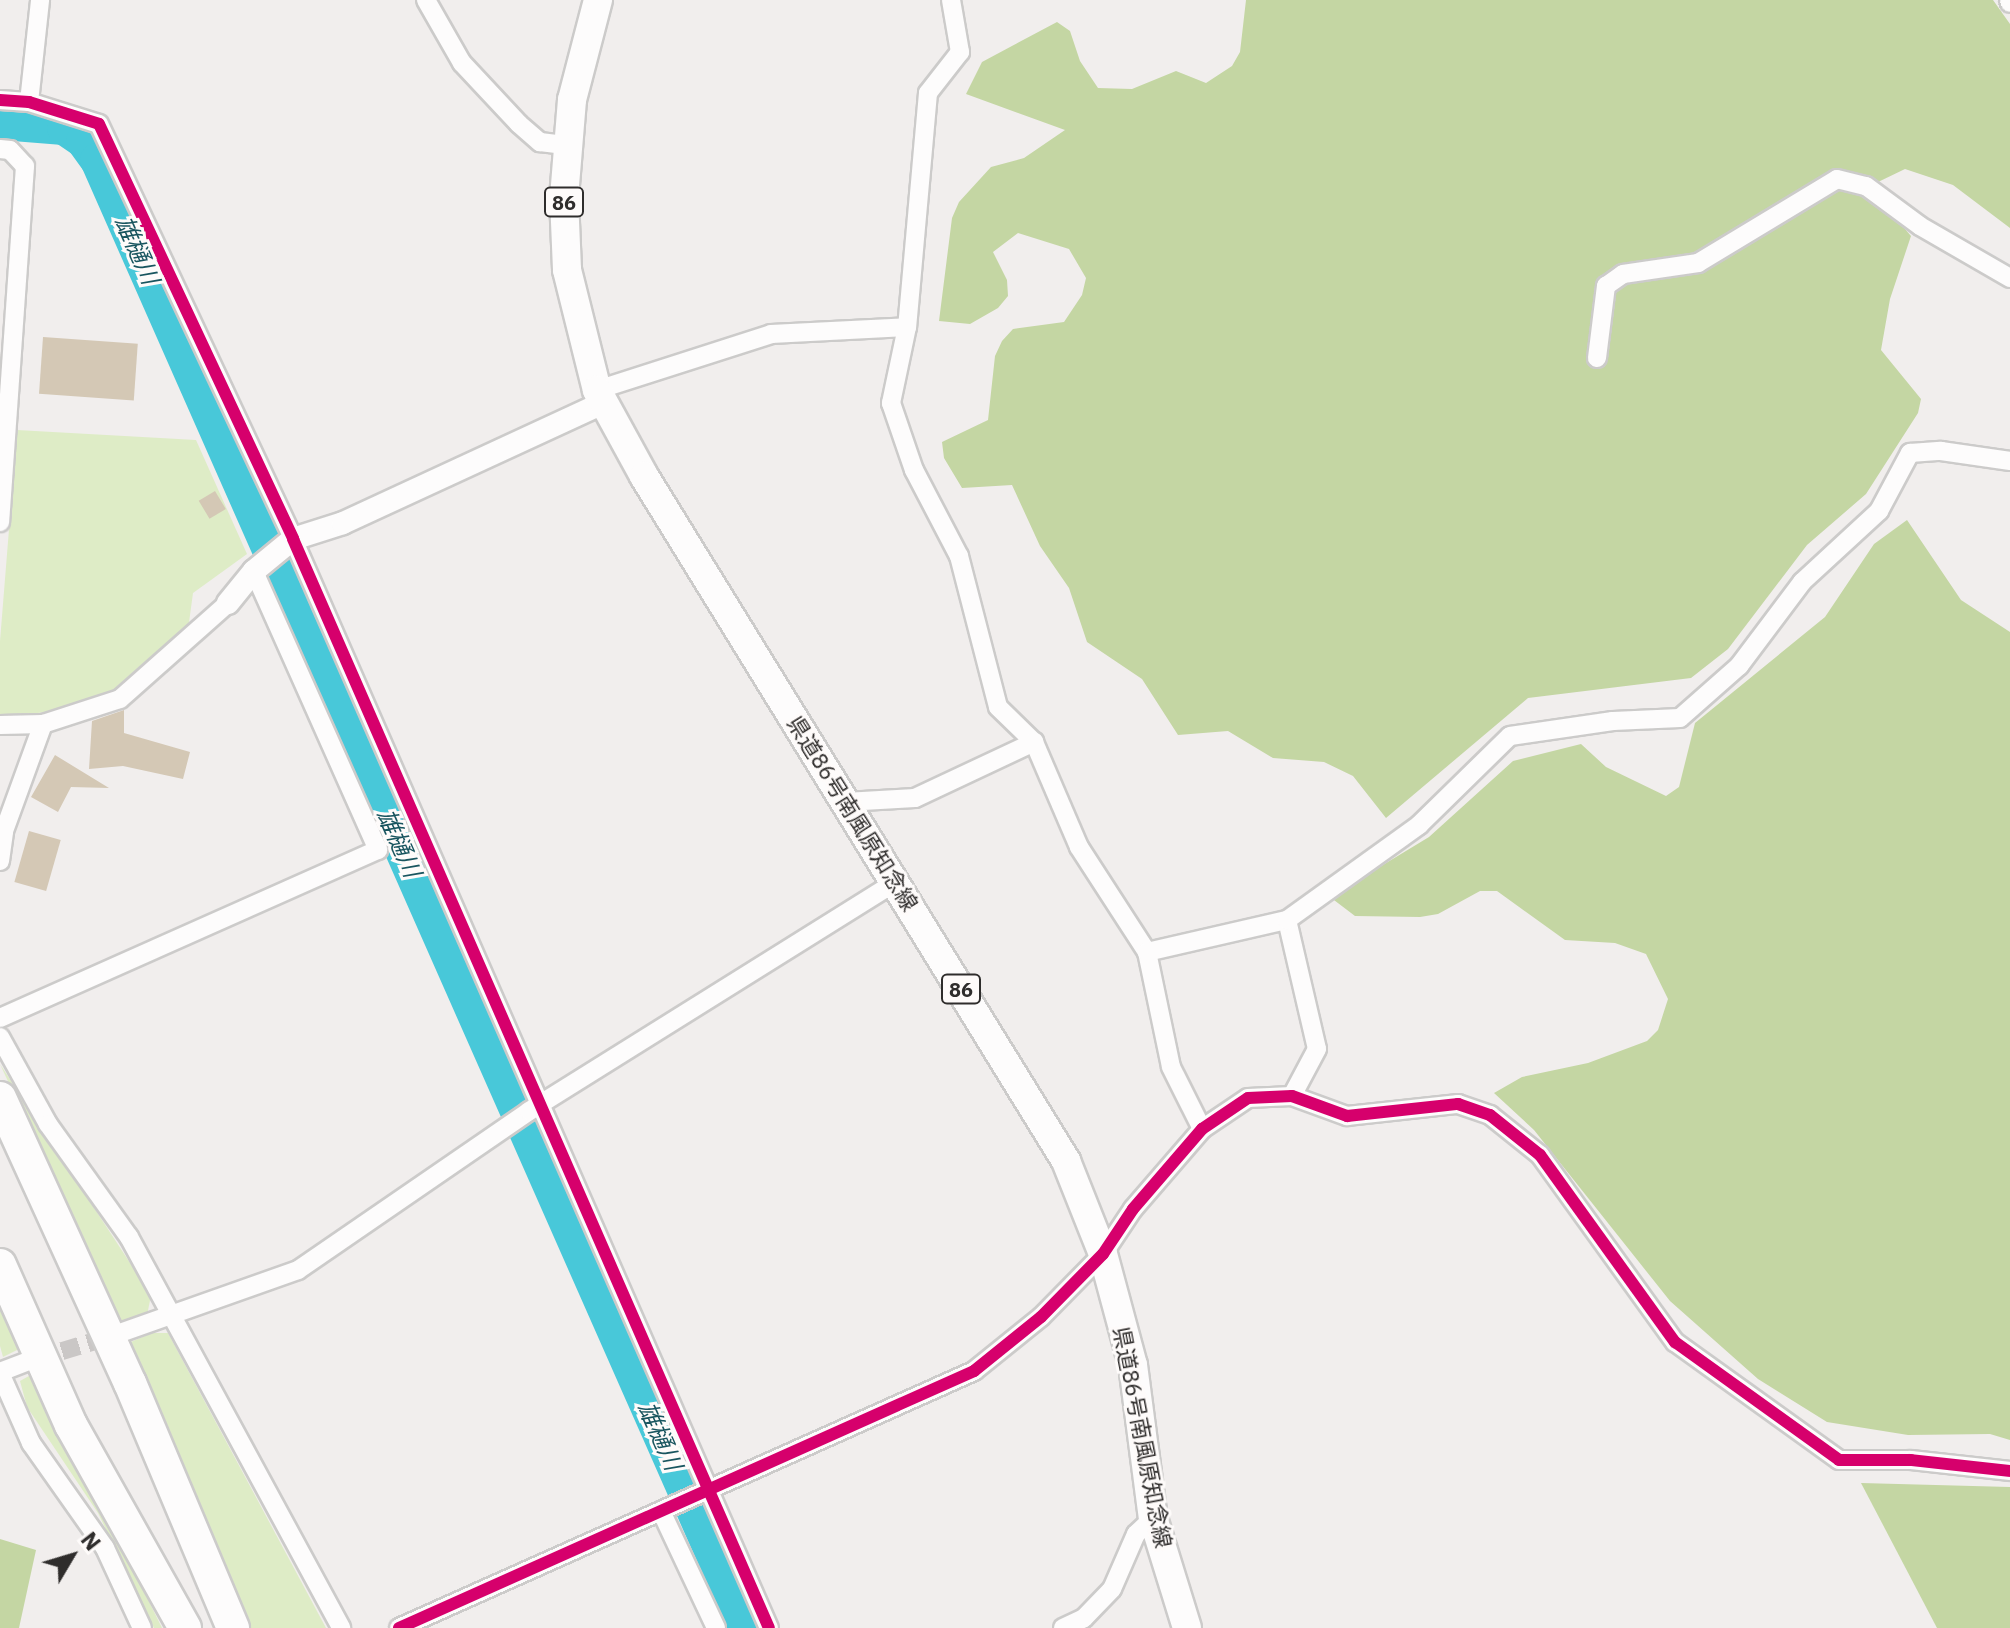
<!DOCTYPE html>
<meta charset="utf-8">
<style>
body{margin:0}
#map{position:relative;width:2010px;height:1628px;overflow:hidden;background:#f1eeed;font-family:"IBM Plex Sans","Noto Sans JP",sans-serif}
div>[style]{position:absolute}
.green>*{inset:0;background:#deecc6}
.forest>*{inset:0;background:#c4d6a3}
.river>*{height:34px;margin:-17px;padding:0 17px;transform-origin:17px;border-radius:17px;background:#48c8d9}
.building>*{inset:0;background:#d4c8b5;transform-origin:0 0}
.minor-tunnel>*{height:18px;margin-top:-9px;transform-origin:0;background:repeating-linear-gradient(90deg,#cac7c6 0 18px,transparent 0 27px)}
.roads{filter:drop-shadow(2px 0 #cccbca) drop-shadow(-2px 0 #cccbca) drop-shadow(0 2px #cccbca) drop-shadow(0 -2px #cccbca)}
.minor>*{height:18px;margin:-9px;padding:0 9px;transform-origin:9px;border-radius:9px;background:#fdfcfc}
.tertiary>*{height:22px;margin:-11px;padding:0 11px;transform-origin:11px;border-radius:11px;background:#fdfcfc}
.primary>*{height:28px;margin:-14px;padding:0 14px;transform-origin:14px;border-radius:14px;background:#fdfcfc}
.motorway>*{height:32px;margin:-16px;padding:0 16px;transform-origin:16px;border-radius:16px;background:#fdfcfc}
.cycleway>*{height:12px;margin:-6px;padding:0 6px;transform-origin:6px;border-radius:6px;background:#d6006c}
span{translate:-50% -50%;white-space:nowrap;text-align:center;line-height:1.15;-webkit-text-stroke:6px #fefbfa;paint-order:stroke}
.shield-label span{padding:2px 6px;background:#fefbfa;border:2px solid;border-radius:6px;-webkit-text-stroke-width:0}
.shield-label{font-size:20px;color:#2f2d2c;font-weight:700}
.street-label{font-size:22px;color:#2f2d2c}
.water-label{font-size:24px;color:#19555f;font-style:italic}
.north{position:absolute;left:32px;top:1516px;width:80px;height:80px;-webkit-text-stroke:6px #fefbfa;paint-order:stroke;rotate:52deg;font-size:22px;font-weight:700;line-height:32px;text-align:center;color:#2f2d2c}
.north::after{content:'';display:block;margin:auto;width:28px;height:36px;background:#2f2d2c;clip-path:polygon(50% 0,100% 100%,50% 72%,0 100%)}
</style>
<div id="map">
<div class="green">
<i style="clip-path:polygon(17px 430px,196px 440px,247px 554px,193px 593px,188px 630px,116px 692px,74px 707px,14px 717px,0 716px,0 641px)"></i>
<i style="clip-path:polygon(0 1064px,151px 1295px,147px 1316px,120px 1325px)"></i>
<i style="clip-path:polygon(0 1291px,25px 1346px,3px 1357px,0 1346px)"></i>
<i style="clip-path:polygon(152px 1333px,168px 1333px,326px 1628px,250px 1628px,126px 1344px)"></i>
<i style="clip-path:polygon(36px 1372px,162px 1628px,154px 1628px,98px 1513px,27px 1407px,20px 1381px)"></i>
</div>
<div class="forest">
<i style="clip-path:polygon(1246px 0,1993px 0,2010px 24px,2010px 228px,1953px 185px,1905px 169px,1876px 183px,1880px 200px,1911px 236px,1890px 299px,1881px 350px,1921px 399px,1918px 413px,1866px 494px,1807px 545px,1728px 649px,1691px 678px,1528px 698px,1386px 818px,1353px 776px,1324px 762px,1273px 758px,1228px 731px,1178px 735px,1142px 679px,1087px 642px,1069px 588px,1040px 546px,1012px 485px,962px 488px,944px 458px,942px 442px,988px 420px,995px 356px,1002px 341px,1013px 329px,1064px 322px,1082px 295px,1086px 278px,1069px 249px,1018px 233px,993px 252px,1007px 280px,1008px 296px,998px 308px,970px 324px,939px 321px,952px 218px,959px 202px,991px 167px,1024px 158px,1065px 130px,966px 94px,982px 62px,1057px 22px,1070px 31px,1080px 61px,1098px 88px,1132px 89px,1176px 71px,1206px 83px,1232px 66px,1240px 52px)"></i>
<i style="clip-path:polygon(1907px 520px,1961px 600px,2010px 632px,2010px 1440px,1990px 1434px,1908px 1435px,1827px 1422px,1758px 1379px,1670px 1301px,1534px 1130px,1494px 1093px,1522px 1077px,1588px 1063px,1647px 1041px,1658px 1030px,1668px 999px,1646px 954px,1615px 943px,1565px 940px,1497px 891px,1480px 891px,1438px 914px,1420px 917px,1355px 916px,1330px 897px,1429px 837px,1513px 761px,1581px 744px,1606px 767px,1666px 796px,1679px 787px,1695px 723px,1825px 617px,1874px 544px)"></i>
<i style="clip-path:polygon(1861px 1483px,2010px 1487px,2010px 1628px,1937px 1628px)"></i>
<i style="clip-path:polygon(0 1539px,36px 1550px,19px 1628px,0 1628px)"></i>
</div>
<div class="river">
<i style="left:0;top:123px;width:64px;rotate:4.5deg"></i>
<i style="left:64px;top:128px;width:23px;rotate:34deg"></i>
<i style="left:83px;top:141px;width:24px;rotate:54deg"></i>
<i style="left:97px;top:160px;width:1605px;rotate:66.18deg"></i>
</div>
<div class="building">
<i style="left:43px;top:337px;width:95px;height:57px;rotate:4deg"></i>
<i style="left:215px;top:491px;width:21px;height:19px;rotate:59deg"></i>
<i style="clip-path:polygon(124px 710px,124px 733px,190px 752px,183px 779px,123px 766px,89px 769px,92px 721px)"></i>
<i style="clip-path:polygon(55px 755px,109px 788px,71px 787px,58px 812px,31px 797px)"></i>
<i style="left:29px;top:831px;width:33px;height:53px;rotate:16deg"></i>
</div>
<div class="minor-tunnel">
<i style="left:36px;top:1359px;width:83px;rotate:-16.9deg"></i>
</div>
<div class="roads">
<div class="minor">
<i style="left:426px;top:0;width:73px;rotate:60.3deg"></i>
<i style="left:462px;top:63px;width:83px;rotate:46.9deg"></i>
<i style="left:519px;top:124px;width:28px;rotate:41deg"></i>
<i style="left:540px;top:142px;width:25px;rotate:7deg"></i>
<i style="left:951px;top:0;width:53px;rotate:80.2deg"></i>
<i style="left:960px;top:52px;width:52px;rotate:128deg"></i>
<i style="left:928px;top:93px;width:235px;rotate:95.1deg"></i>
<i style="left:907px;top:327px;width:78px;rotate:101.9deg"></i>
<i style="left:891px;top:403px;width:71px;rotate:71.1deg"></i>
<i style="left:914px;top:470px;width:97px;rotate:62.4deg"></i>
<i style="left:959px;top:556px;width:156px;rotate:75.5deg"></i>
<i style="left:998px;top:707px;width:50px;rotate:44.2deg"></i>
<i style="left:1034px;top:742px;width:114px;rotate:66.8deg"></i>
<i style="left:1079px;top:847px;width:125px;rotate:57.1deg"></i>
<i style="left:1147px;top:952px;width:117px;rotate:78.2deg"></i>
<i style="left:1171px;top:1067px;width:69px;rotate:63.4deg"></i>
<i style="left:2009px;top:0;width:3px;rotate:72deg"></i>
<i style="left:0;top:100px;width:29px;rotate:4deg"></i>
<i style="left:29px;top:102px;width:73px;rotate:17.4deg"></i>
<i style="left:99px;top:124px;width:458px;rotate:64.9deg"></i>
<i style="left:293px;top:539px;width:1188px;rotate:66.39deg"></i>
<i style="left:29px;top:102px;width:103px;rotate:-83.8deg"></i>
<i style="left:0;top:149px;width:10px;rotate:6deg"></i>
<i style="left:10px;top:150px;width:22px;rotate:47deg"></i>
<i style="left:25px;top:166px;width:357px;rotate:94deg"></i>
<i style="left:1597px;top:358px;width:73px;rotate:-82.9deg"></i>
<i style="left:1606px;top:286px;width:21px;rotate:-35deg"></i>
<i style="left:1623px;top:274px;width:76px;rotate:-8.3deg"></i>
<i style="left:1698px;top:263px;width:162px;rotate:-31.1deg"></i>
<i style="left:1837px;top:179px;width:30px;rotate:14deg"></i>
<i style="left:1866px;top:186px;width:67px;rotate:36.5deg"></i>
<i style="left:1920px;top:226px;width:104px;rotate:30deg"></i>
<i style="left:597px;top:390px;width:183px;rotate:-17.8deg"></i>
<i style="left:771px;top:334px;width:136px;rotate:-2.9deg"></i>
<i style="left:0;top:725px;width:43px;rotate:-1.3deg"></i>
<i style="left:43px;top:724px;width:81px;rotate:-18deg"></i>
<i style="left:120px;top:699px;width:144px;rotate:-41.6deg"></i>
<i style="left:845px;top:802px;width:70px;rotate:-3.3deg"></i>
<i style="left:915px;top:798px;width:132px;rotate:-25.2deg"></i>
<i style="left:0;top:861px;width:30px;rotate:-82deg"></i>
<i style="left:4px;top:831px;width:114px;rotate:-70deg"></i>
<i style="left:1287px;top:920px;width:132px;rotate:76.9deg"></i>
<i style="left:1317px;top:1049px;width:53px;rotate:118deg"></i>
<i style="left:1147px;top:952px;width:144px;rotate:-12.9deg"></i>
<i style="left:1287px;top:920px;width:163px;rotate:-35.7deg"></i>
<i style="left:1419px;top:825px;width:127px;rotate:-44.4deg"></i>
<i style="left:1510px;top:736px;width:104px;rotate:-8.3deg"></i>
<i style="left:1613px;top:721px;width:67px;rotate:-2.6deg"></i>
<i style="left:1680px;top:718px;width:79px;rotate:-41.4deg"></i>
<i style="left:1739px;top:666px;width:105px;rotate:-53.1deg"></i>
<i style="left:1802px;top:582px;width:105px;rotate:-42.7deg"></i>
<i style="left:1879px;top:511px;width:66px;rotate:-61.9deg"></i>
<i style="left:1910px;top:453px;width:31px;rotate:-4deg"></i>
<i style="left:1941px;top:451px;width:70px;rotate:8.2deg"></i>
<i style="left:0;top:1018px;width:414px;rotate:-24deg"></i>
<i style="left:378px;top:850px;width:305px;rotate:-114deg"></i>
<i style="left:0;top:1037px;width:99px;rotate:61.1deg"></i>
<i style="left:48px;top:1124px;width:139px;rotate:54.4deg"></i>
<i style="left:129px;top:1237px;width:445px;rotate:61.5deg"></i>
<i style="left:120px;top:1333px;width:189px;rotate:-19.5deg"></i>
<i style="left:298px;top:1270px;width:280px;rotate:-34.5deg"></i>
<i style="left:529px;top:1111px;width:432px;rotate:-32deg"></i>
<i style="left:0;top:1372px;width:31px;rotate:-21deg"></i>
<i style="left:0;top:1373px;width:77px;rotate:66.1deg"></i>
<i style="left:31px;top:1443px;width:128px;rotate:54.8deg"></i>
<i style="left:105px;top:1548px;width:88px;rotate:65.2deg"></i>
<i style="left:661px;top:1511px;width:129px;rotate:64.8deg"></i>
<i style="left:399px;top:1628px;width:630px;rotate:-24.08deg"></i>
<i style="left:974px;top:1371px;width:86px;rotate:-38.9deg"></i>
<i style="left:1041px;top:1317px;width:88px;rotate:-45.5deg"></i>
<i style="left:1103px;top:1254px;width:54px;rotate:-56.3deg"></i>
<i style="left:1133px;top:1209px;width:106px;rotate:-49.2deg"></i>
<i style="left:1202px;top:1129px;width:55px;rotate:-34deg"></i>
<i style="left:1248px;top:1098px;width:44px;rotate:-2.6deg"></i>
<i style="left:1292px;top:1096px;width:59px;rotate:20deg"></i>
<i style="left:1347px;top:1116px;width:112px;rotate:-6.2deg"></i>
<i style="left:1458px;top:1104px;width:34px;rotate:19deg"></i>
<i style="left:1490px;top:1115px;width:64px;rotate:38.7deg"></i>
<i style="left:1540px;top:1155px;width:231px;rotate:54.2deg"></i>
<i style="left:1675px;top:1342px;width:202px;rotate:35.7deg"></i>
<i style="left:1839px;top:1460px;width:72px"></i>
<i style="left:1911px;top:1460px;width:100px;rotate:6.3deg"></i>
<i style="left:1063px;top:1628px;width:23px;rotate:-25deg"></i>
<i style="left:1084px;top:1618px;width:40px;rotate:-46deg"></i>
<i style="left:1112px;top:1589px;width:60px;rotate:-66.4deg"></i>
<i style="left:1136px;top:1534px;width:23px;rotate:-43deg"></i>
</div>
<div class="tertiary">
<i style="left:228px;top:603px;width:41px;rotate:-50.9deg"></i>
<i style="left:254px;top:571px;width:50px;rotate:-39.4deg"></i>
<i style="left:293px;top:539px;width:52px;rotate:-17.7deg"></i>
<i style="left:343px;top:523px;width:286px;rotate:-24.8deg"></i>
</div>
<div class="primary">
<i style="left:598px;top:0;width:103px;rotate:104.6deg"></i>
<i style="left:572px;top:100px;width:98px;rotate:94.7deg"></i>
<i style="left:564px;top:198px;width:72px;rotate:87.6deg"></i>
<i style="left:567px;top:270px;width:124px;rotate:76deg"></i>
<i style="left:597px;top:390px;width:98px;rotate:61.3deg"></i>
<i style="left:644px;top:476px;width:805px;rotate:58.36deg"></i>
<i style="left:1066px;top:1161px;width:100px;rotate:68.3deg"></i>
<i style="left:1103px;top:1254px;width:115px;rotate:74.9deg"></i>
<i style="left:1133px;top:1365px;width:154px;rotate:82.6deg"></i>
<i style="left:1153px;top:1518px;width:115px;rotate:72.8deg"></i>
</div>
<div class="motorway">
<i style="left:0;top:1098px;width:313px;rotate:65.5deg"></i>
<i style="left:130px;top:1383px;width:266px;rotate:67.2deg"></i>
<i style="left:0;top:1265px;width:175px;rotate:66.1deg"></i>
<i style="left:71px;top:1425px;width:233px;rotate:60.7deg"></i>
</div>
</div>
<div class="cycleway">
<i style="left:0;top:100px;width:29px;rotate:4deg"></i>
<i style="left:29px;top:102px;width:73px;rotate:17.4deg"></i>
<i style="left:99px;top:124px;width:458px;rotate:64.9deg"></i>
<i style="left:293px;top:539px;width:1188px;rotate:66.39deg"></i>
<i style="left:399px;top:1628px;width:630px;rotate:-24.08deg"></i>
<i style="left:974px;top:1371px;width:86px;rotate:-38.9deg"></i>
<i style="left:1041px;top:1317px;width:88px;rotate:-45.5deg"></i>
<i style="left:1103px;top:1254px;width:54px;rotate:-56.3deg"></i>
<i style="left:1133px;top:1209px;width:106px;rotate:-49.2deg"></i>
<i style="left:1202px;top:1129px;width:55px;rotate:-34deg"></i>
<i style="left:1248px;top:1098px;width:44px;rotate:-2.6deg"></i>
<i style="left:1292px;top:1096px;width:59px;rotate:20deg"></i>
<i style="left:1347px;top:1116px;width:112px;rotate:-6.2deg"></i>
<i style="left:1458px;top:1104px;width:34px;rotate:19deg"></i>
<i style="left:1490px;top:1115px;width:64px;rotate:38.7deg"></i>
<i style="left:1540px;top:1155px;width:231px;rotate:54.2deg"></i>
<i style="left:1675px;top:1342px;width:202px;rotate:35.7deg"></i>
<i style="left:1839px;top:1460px;width:72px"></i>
<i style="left:1911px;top:1460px;width:100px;rotate:6.3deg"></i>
</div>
<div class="shield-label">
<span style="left:564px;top:202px">86</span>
<span style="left:961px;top:989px">86</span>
</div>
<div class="street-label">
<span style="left:853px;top:813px;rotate:58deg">県道86号南風原知念線</span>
<span style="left:1143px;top:1437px;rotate:79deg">県道86号南風原知念線</span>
</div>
<div class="water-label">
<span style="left:137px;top:250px;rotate:66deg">雄樋川</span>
<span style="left:399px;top:843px;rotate:66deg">雄樋川</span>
<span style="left:660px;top:1436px;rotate:66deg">雄樋川</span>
</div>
<div class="north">N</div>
</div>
